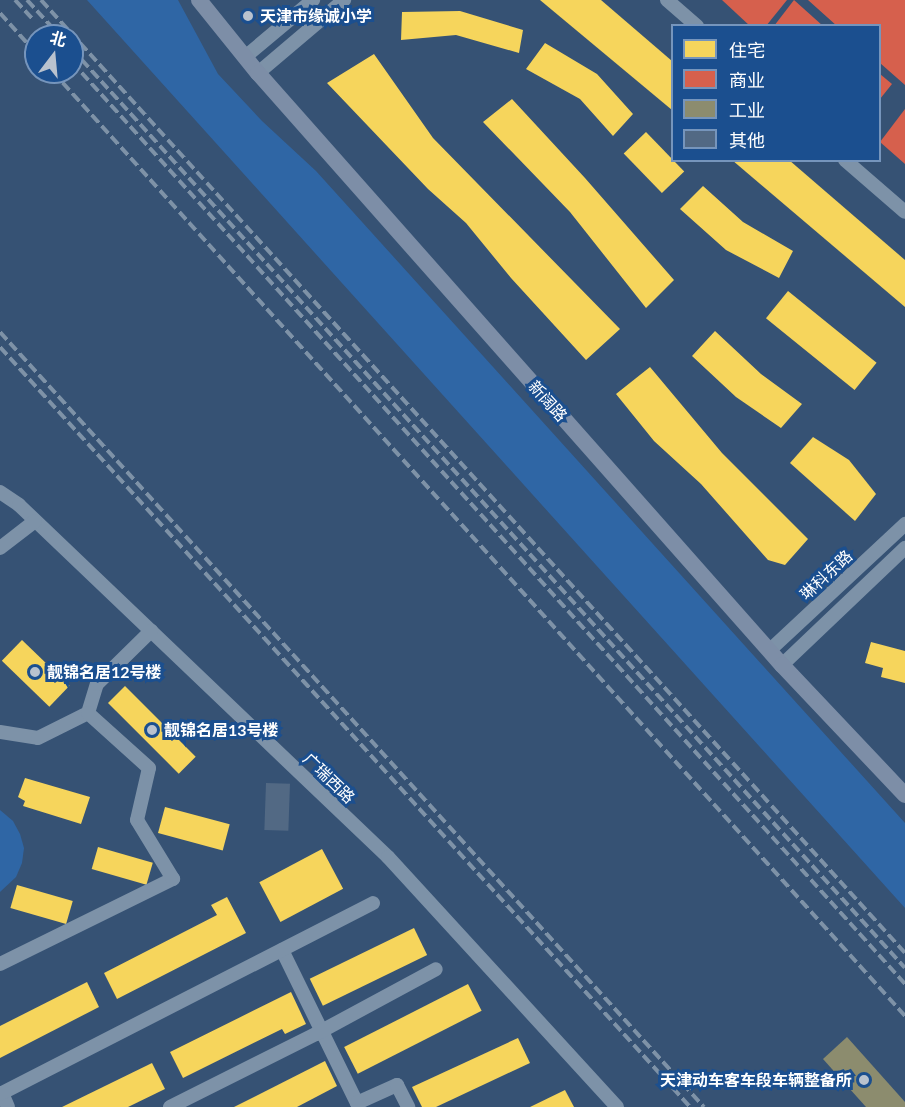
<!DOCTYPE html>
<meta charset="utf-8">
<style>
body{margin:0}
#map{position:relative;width:905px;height:1107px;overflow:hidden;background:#365274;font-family:Lato,"Noto Sans SC",sans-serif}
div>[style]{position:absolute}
.green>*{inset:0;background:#2f66a5}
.homes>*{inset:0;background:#f6d55c;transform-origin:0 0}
.shops>*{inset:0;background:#d6604d}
.industry>*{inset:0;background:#8c8c6e}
.building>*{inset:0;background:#526984;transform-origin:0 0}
.minor>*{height:14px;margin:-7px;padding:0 7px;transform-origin:7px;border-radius:7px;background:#7d92a8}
.major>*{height:16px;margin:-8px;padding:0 8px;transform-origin:8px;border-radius:8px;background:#7d8ea7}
.rail>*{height:4px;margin-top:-2px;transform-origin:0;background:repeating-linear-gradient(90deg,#7e92a7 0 10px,transparent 0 14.5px)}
.dots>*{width:16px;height:16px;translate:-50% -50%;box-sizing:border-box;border:3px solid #1b4f8f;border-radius:50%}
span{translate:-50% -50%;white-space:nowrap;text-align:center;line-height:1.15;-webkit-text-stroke:6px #1b4f8f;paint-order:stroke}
.poi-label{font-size:16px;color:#fff;font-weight:700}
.left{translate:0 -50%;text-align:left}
.right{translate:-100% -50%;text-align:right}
.street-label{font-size:16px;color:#fff}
.legend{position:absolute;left:671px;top:24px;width:210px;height:138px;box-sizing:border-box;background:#1b4f8f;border:2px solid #7695bc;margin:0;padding:8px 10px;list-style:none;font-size:18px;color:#fff}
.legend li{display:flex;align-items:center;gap:12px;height:30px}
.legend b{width:30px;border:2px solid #7695bc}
.north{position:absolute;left:24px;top:24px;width:60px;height:60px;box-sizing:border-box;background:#1b4f8f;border:2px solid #7695bc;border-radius:50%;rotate:16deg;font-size:16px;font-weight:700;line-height:24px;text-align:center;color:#fff}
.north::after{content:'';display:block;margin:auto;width:21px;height:27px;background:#b9c2ce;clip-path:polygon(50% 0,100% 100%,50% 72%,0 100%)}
</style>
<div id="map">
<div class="green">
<i style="clip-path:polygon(87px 0,178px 0,218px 74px,262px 121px,316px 171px,905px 823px,905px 908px)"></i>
<i style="clip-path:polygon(0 810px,13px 821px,20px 834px,24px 848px,22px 863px,16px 877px,0 892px)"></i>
</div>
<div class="homes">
<i style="clip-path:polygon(540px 0,601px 0,672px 61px,672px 110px)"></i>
<i style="clip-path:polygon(460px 11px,523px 30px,519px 53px,456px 35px,401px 40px,402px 12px)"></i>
<i style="clip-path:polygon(545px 43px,597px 74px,633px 114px,613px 136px,580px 99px,526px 69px)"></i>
<i style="clip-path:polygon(374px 54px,433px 138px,620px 329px,586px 360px,511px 278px,466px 223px,428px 189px,327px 83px)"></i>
<i style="clip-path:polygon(512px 99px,585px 178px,674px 280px,646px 308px,570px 212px,483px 122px)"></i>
<i style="left:646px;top:132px;width:55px;height:31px;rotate:46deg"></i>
<i style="clip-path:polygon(732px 160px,789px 160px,905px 260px,905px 307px)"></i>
<i style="clip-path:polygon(703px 186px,743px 222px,793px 251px,779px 278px,726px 250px,680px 209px)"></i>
<i style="left:788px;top:291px;width:114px;height:35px;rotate:39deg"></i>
<i style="clip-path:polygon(715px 331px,761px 374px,802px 404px,781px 428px,736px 397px,692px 356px)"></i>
<i style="clip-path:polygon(650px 367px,722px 453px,808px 539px,785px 565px,768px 560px,701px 484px,654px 441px,616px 394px)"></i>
<i style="clip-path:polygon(813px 437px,849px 460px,876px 494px,855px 521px,790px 463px)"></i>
<i style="left:22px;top:640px;width:66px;height:29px;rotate:44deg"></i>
<i style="clip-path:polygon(871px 642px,905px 651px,905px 683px,881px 677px,883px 668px,865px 663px)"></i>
<i style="left:125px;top:686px;width:100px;height:24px;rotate:45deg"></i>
<i style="clip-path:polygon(25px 778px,90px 797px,81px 824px,23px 806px,25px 801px,18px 797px)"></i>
<i style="left:165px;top:807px;width:67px;height:27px;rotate:15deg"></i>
<i style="left:98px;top:847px;width:57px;height:23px;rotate:16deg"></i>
<i style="left:322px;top:849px;width:45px;height:71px;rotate:62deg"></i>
<i style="left:17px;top:885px;width:58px;height:24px;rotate:16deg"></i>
<i style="clip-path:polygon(227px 897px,246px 933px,117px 999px,104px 973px,217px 915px,211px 905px)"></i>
<i style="left:414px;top:928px;width:30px;height:116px;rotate:64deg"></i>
<i style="clip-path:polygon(87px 982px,99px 1007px,0 1058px,0 1026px)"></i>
<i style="left:468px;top:984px;width:30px;height:139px;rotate:63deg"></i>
<i style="clip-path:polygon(291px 992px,306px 1024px,285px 1034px,282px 1029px,183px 1078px,170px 1052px)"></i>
<i style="clip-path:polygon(518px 1038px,530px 1063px,436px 1107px,422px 1107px,412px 1087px)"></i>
<i style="clip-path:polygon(325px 1061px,337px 1086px,297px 1107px,234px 1107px)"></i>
<i style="clip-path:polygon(152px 1063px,165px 1089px,128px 1107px,62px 1107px)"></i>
<i style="clip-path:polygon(565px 1090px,574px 1107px,530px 1107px)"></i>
</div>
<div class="shops">
<i style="clip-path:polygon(722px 0,787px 0,766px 26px,750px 26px)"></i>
<i style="clip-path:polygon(794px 0,823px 26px,774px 26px)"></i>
<i style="clip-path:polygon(808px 0,905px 0,905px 85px,880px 63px,880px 26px,837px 26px)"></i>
<i style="clip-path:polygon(880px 74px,892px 84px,880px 99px)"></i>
<i style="clip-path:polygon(905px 109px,905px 164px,880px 142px)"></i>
</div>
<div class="industry">
<i style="clip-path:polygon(847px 1037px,905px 1102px,905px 1107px,866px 1107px,823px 1059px)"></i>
</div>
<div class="building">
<i style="left:266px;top:783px;width:24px;height:47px;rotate:2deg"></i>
</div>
<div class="minor">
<i style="left:667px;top:0;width:40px;rotate:41deg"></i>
<i style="left:245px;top:57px;width:89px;rotate:-40deg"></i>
<i style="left:258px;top:73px;width:113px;rotate:-40.3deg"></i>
<i style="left:845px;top:160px;width:79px;rotate:40.9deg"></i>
<i style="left:0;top:492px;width:23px;rotate:34deg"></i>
<i style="left:19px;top:505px;width:510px;rotate:43.65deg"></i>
<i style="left:388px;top:857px;width:339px;rotate:47.5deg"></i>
<i style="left:0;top:548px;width:44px;rotate:-37.6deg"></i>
<i style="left:770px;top:650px;width:185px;rotate:-43deg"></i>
<i style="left:782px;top:665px;width:170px;rotate:-43.6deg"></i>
<i style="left:0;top:732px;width:38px;rotate:9deg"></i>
<i style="left:38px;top:738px;width:56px;rotate:-26.6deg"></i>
<i style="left:88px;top:713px;width:30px;rotate:-73deg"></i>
<i style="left:97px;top:684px;width:76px;rotate:-44.5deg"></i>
<i style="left:282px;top:950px;width:170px;rotate:63.9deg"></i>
<i style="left:357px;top:1103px;width:44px;rotate:-24.2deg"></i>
<i style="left:397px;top:1085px;width:25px;rotate:63deg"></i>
<i style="left:0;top:964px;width:193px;rotate:-26.2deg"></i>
<i style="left:173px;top:879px;width:69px;rotate:-121.4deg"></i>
<i style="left:137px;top:820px;width:53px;rotate:-77deg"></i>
<i style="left:149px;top:768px;width:82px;rotate:-138deg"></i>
<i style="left:2px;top:1093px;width:15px;rotate:67deg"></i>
<i style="left:0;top:1094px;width:419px;rotate:-27.1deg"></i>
<i style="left:170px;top:1107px;width:163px;rotate:-26.6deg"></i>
<i style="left:316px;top:1034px;width:136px;rotate:-28.4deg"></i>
</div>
<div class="major">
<i style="left:199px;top:0;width:94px;rotate:51.1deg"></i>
<i style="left:258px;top:73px;width:791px;rotate:48.49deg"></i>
<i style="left:782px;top:665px;width:179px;rotate:46.6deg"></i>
</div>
<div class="rail">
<i style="left:15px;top:0;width:25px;rotate:47deg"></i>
<i style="left:27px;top:0;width:49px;rotate:47.5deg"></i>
<i style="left:41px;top:0;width:1286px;rotate:47.8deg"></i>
<i style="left:0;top:13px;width:54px;rotate:48deg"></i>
<i style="left:72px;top:49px;width:1240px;rotate:47.81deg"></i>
<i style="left:72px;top:62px;width:1243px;rotate:47.9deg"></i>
<i style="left:53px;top:72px;width:1272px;rotate:47.93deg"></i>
<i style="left:0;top:332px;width:1047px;rotate:47.75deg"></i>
<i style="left:0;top:347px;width:1026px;rotate:47.76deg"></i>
</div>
<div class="dots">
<i style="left:248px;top:16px;background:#b9c2ce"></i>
<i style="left:35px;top:672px;background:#b9c2ce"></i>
<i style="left:152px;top:730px;background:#b9c2ce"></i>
<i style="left:864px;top:1080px;background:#b9c2ce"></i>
</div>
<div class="poi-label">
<span class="left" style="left:260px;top:16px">天津市缘诚小学</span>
<span class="left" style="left:47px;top:672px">靓锦名居12号楼</span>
<span class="left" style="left:164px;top:730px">靓锦名居13号楼</span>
<span class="right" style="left:852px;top:1080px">天津动车客车段车辆整备所</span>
</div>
<div class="street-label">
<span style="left:548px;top:401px;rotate:48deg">新阔路</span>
<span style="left:826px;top:575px;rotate:-43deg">琳科东路</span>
<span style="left:329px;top:778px;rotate:44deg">广瑞西路</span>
</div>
<ul class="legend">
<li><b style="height:16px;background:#f6d55c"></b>住宅</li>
<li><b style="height:16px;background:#d6604d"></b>商业</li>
<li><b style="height:16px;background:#8c8c6e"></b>工业</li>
<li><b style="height:16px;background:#526984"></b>其他</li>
</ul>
<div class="north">北</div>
</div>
